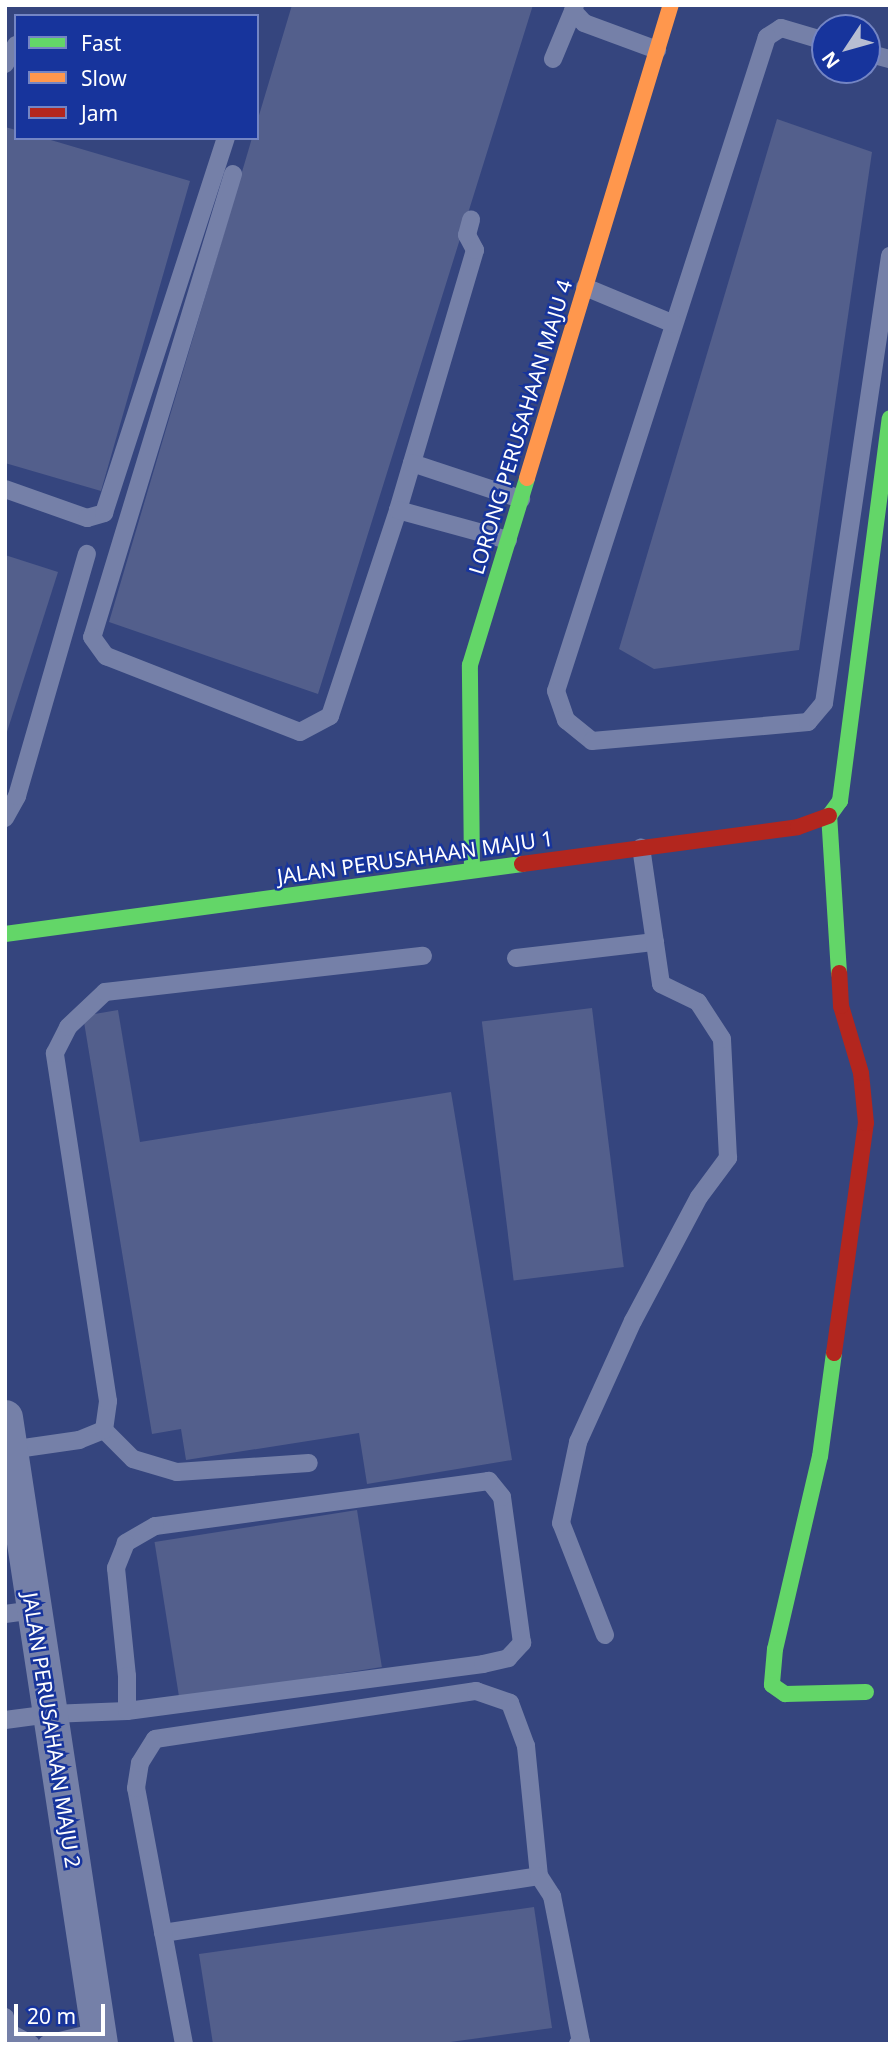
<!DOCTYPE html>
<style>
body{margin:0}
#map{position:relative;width:895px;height:2049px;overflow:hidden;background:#35457e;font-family:"Noto Sans",sans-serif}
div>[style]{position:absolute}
.building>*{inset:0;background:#535f8c;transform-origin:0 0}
.lane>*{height:18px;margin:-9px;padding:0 9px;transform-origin:9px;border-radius:9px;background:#7580a8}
.street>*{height:35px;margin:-17.5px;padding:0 17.5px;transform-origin:17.5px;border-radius:17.5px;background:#7580a8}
.fast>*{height:16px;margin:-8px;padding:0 8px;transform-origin:8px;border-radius:8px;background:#63d668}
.slow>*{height:16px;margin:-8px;padding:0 8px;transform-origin:8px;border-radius:8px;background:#ff974d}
.jam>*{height:16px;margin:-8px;padding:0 8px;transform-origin:8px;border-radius:8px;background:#b3261e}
span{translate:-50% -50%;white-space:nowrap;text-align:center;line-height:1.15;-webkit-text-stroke:5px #17349c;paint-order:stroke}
.street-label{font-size:21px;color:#fff}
.frame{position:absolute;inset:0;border:7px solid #fff;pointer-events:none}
.legend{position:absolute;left:14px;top:14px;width:245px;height:126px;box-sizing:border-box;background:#17349c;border:2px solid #7485c4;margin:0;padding:9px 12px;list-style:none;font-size:21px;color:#fff}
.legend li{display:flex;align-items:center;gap:14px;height:35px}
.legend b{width:35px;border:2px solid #7485c4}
.north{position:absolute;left:811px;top:14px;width:70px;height:70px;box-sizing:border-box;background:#17349c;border:2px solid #7485c4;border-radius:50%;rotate:234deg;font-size:19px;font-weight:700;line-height:28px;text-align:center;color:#fff}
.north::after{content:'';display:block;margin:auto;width:24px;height:32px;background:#b8bed2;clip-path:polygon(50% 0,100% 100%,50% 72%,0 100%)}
.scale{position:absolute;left:14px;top:2004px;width:91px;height:32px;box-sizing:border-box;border:4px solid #fff;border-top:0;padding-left:9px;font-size:21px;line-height:24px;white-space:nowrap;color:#fff;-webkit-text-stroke:5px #17349c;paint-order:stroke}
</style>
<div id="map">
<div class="building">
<i style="clip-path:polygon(292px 5px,533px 5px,318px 694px,109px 622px,252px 138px,257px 138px,257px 122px)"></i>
<i style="clip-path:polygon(777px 119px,872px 152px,799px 650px,654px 669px,619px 649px)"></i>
<i style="clip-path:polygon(5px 127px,16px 130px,16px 138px,44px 138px,190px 181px,101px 491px,5px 463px)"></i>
<i style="clip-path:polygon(5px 555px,58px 572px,6px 735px,5px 735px)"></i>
<i style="left:592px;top:1008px;width:261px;height:111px;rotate:83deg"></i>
<i style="clip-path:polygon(118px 1010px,140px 1142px,451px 1092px,512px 1460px,367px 1484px,359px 1433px,186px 1460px,181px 1429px,152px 1434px,83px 1016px)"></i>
<i style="left:357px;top:1510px;width:159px;height:205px;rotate:81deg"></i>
<i style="clip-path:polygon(534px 1907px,552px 2028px,436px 2044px,213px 2044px,199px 1954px)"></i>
</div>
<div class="lane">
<i style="left:575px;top:5px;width:6px;rotate:108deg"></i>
<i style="left:573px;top:11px;width:16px;rotate:47deg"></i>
<i style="left:584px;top:23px;width:78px;rotate:20.3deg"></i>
<i style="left:825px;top:41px;width:46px;rotate:-163.5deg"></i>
<i style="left:781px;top:28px;width:17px;rotate:147deg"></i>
<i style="left:767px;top:37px;width:687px;rotate:107.88deg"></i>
<i style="left:556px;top:691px;width:31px;rotate:71deg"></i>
<i style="left:566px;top:720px;width:33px;rotate:39deg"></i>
<i style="left:592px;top:741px;width:217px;rotate:-5deg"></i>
<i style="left:808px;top:722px;width:25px;rotate:-50deg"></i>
<i style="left:824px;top:703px;width:452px;rotate:-81.6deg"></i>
<i style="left:867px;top:53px;width:24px;rotate:15deg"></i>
<i style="left:553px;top:59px;width:52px;rotate:-67.4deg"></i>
<i style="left:5px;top:64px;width:22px;rotate:-60deg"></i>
<i style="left:233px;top:174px;width:484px;rotate:106.9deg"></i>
<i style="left:92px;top:637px;width:24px;rotate:54deg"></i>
<i style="left:106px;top:656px;width:208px;rotate:21.4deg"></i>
<i style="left:300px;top:732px;width:34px;rotate:-28deg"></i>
<i style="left:330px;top:716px;width:217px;rotate:-71.7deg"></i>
<i style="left:398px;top:510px;width:271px;rotate:-73.5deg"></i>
<i style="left:475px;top:250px;width:17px;rotate:-118deg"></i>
<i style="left:467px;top:235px;width:16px;rotate:-75deg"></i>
<i style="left:585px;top:287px;width:96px;rotate:22.6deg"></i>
<i style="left:412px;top:463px;width:115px;rotate:18.3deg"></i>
<i style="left:5px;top:489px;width:87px;rotate:19.5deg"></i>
<i style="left:87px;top:518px;width:18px;rotate:-16deg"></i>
<i style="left:104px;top:513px;width:394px;rotate:-72deg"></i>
<i style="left:398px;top:510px;width:114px;rotate:15.3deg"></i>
<i style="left:5px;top:818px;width:25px;rotate:-61deg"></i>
<i style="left:17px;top:796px;width:252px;rotate:-73.9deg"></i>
<i style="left:516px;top:958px;width:140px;rotate:-6.6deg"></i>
<i style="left:104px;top:1430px;width:41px;rotate:45deg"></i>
<i style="left:133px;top:1459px;width:46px;rotate:16.5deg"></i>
<i style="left:177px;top:1472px;width:132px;rotate:-3.9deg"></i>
<i style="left:10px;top:1450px;width:70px;rotate:-8.2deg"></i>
<i style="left:79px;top:1440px;width:27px;rotate:-22deg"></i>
<i style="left:104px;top:1430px;width:29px;rotate:-82deg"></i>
<i style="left:108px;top:1401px;width:352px;rotate:-98.7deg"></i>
<i style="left:55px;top:1053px;width:29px;rotate:-63deg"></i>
<i style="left:68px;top:1027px;width:51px;rotate:-43.4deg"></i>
<i style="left:105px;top:992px;width:320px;rotate:-6.5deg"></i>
<i style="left:5px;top:1614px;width:29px;rotate:-8deg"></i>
<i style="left:605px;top:1635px;width:120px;rotate:-111.4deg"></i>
<i style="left:561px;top:1523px;width:83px;rotate:-78.1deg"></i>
<i style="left:578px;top:1442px;width:133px;rotate:-65.6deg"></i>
<i style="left:633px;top:1321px;width:140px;rotate:-62deg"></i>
<i style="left:699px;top:1197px;width:49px;rotate:-53.4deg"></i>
<i style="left:728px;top:1158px;width:119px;rotate:-92.9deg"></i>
<i style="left:722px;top:1039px;width:44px;rotate:-123deg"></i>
<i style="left:698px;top:1002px;width:41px;rotate:-154.1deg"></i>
<i style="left:661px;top:984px;width:138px;rotate:-98.3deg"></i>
<i style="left:5px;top:1720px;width:45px;rotate:-7.6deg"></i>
<i style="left:50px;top:1714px;width:77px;rotate:-2.2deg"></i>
<i style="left:127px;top:1711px;width:359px;rotate:-7.5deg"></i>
<i style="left:483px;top:1664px;width:26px;rotate:-13deg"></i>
<i style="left:508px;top:1658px;width:21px;rotate:-47deg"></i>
<i style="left:522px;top:1643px;width:147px;rotate:-97.8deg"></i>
<i style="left:502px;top:1497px;width:21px;rotate:-129deg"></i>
<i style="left:489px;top:1481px;width:337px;rotate:172.3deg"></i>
<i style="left:155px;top:1526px;width:34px;rotate:150deg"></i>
<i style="left:126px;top:1543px;width:27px;rotate:112deg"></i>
<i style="left:116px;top:1568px;width:109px;rotate:84.2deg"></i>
<i style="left:127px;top:1676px;width:35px;rotate:90deg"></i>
<i style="left:163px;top:1933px;width:380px;rotate:-8.6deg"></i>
<i style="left:5px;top:2017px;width:28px;rotate:75deg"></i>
<i style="left:10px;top:2033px;width:24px;rotate:28deg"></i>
<i style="left:47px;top:2044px;width:52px;rotate:-13.2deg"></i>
<i style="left:184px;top:2044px;width:260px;rotate:-100.6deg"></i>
<i style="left:136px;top:1788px;width:25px;rotate:-81deg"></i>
<i style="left:140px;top:1763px;width:28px;rotate:-58deg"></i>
<i style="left:155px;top:1739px;width:325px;rotate:-8.5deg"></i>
<i style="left:476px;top:1691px;width:36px;rotate:19deg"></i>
<i style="left:510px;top:1703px;width:46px;rotate:69.6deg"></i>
<i style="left:526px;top:1746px;width:131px;rotate:84.3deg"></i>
<i style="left:539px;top:1876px;width:24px;rotate:57deg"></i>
<i style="left:552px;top:1896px;width:149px;rotate:78.8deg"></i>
<i style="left:581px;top:2042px;width:4px;rotate:146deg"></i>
</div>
<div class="street">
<i style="left:5px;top:1417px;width:634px;rotate:81.38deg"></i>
</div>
<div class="fast">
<i style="left:472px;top:870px;width:205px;rotate:-90.6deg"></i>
<i style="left:470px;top:665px;width:195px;rotate:-73deg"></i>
<i style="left:5px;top:934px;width:522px;rotate:-7.71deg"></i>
<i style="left:839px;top:973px;width:157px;rotate:-93.6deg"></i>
<i style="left:829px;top:816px;width:19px;rotate:-54deg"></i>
<i style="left:840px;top:801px;width:386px;rotate:-82.6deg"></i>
<i style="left:834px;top:1353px;width:104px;rotate:97.7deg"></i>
<i style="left:820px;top:1456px;width:198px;rotate:103.1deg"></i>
<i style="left:775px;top:1649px;width:36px;rotate:95deg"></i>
<i style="left:772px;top:1685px;width:16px;rotate:35deg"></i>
<i style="left:785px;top:1694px;width:81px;rotate:-1.4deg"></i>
</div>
<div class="slow">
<i style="left:527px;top:478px;width:494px;rotate:-73.1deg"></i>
</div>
<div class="jam">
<i style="left:522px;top:864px;width:278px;rotate:-7.6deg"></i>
<i style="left:798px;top:827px;width:33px;rotate:-20deg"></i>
<i style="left:834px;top:1353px;width:232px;rotate:-82.1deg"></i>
<i style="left:866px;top:1123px;width:50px;rotate:-95.7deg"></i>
<i style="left:861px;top:1073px;width:70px;rotate:-106.6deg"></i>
<i style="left:841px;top:1006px;width:33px;rotate:-93deg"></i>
</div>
<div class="street-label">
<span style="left:520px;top:427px;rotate:-73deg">LORONG PERUSAHAAN MAJU 4</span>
<span style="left:415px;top:857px;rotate:-8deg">JALAN PERUSAHAAN MAJU 1</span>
<span style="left:52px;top:1730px;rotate:81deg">JALAN PERUSAHAAN MAJU 2</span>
</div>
<div class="frame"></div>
<ul class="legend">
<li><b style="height:9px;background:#63d668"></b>Fast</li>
<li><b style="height:9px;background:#ff974d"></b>Slow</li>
<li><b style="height:9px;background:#b3261e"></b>Jam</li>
</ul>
<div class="north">N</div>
<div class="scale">20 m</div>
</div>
